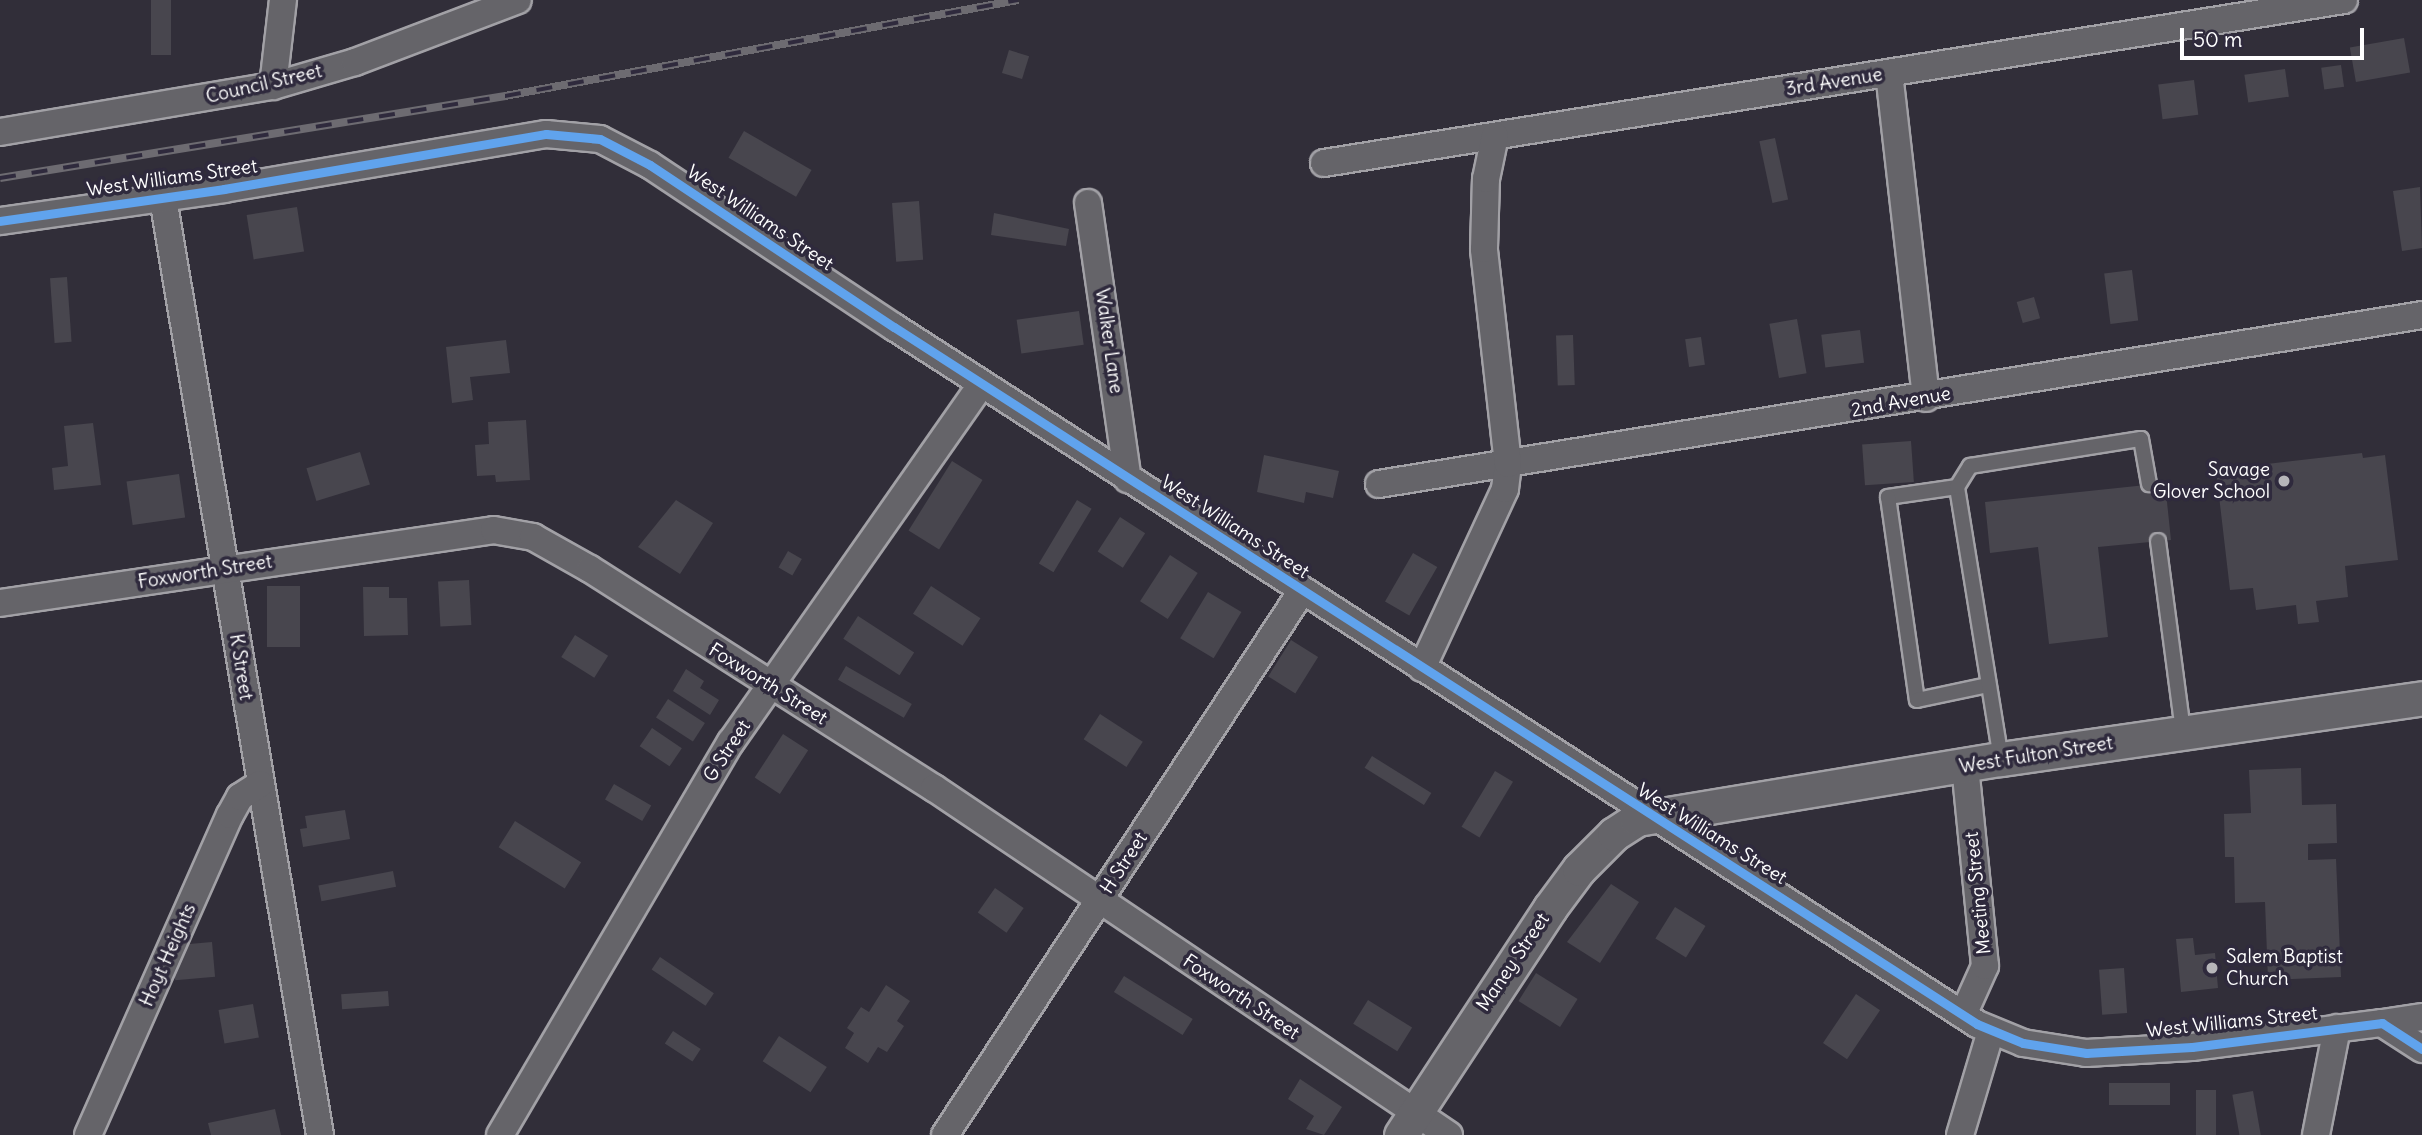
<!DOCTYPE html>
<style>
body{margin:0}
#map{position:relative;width:2422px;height:1135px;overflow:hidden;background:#312e39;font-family:Delius,sans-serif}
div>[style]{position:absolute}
.building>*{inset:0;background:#48464e;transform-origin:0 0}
.roads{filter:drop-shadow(2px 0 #a2a1a6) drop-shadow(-2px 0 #a2a1a6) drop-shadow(0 2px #a2a1a6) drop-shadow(0 -2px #a2a1a6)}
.service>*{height:14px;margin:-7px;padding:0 7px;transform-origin:7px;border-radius:7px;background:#656469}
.minor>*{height:26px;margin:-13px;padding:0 13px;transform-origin:13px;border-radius:13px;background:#656469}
.tertiary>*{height:33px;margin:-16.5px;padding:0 16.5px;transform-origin:16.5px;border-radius:16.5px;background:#656469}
.rail>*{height:8px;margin-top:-4px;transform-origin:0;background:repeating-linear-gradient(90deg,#2f2a3d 0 16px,#6d6b71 0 32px);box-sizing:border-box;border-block:2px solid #6d6b71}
.cycleway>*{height:9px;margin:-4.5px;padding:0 4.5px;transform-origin:4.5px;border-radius:4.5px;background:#60a3ed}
.dots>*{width:19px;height:19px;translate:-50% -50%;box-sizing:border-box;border:4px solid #2f2a3d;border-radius:50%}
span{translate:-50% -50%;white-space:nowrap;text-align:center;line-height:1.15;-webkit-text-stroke:7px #2f2a3d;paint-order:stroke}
.street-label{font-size:19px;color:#fff}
.poi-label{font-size:19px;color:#fff}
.right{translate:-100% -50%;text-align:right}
.left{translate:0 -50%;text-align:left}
.scale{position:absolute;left:2180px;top:28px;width:184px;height:32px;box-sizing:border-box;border:4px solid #fff;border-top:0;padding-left:9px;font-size:21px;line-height:24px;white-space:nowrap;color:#fff;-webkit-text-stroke:5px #2f2a3d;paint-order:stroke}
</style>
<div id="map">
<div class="building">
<i style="left:151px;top:0;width:20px;height:55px"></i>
<i style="left:2404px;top:38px;width:35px;height:55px;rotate:80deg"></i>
<i style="left:1009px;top:50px;width:21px;height:24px;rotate:17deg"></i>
<i style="left:2341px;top:65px;width:22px;height:20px;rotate:82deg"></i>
<i style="left:2285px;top:69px;width:28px;height:41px;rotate:82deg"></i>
<i style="left:2194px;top:80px;width:35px;height:36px;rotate:83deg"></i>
<i style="left:744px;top:131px;width:78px;height:31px;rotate:30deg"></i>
<i style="left:1775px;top:138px;width:63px;height:16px;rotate:78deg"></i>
<i style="clip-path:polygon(2420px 187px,2422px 248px,2402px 251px,2393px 191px)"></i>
<i style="left:919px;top:201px;width:59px;height:27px;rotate:86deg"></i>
<i style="left:297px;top:207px;width:45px;height:51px;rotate:81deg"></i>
<i style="clip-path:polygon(994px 213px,1069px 229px,1066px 246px,991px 235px)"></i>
<i style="left:2132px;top:270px;width:51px;height:28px;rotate:83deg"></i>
<i style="left:67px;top:277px;width:65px;height:17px;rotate:86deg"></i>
<i style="left:2034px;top:297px;width:22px;height:18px;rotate:74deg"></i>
<i style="left:1079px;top:311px;width:34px;height:63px;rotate:82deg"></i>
<i style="left:1797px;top:319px;width:55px;height:28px;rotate:80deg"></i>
<i style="left:1860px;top:330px;width:33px;height:39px;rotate:83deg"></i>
<i style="left:1573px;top:335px;width:50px;height:17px;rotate:88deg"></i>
<i style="left:1701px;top:337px;width:28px;height:16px;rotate:82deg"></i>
<i style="clip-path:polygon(506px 340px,510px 373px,470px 377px,473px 400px,452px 403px,446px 347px)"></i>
<i style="clip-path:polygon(526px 420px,530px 480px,496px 482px,495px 475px,477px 476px,475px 445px,489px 444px,488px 422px)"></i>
<i style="clip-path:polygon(93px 423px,101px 485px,54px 490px,52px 468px,68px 466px,64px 426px)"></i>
<i style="left:1911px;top:441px;width:41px;height:49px;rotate:86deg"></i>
<i style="left:360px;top:452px;width:34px;height:56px;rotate:73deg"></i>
<i style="clip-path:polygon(2362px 453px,2363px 458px,2385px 455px,2398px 560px,2345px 566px,2348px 597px,2316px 601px,2319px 622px,2298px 624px,2296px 605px,2256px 610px,2253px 588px,2230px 590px,2216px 470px)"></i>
<i style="clip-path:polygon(1264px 455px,1339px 471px,1333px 498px,1306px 492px,1304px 503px,1257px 492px)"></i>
<i style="left:952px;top:461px;width:36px;height:82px;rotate:32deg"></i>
<i style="left:179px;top:474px;width:44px;height:53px;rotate:82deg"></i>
<i style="clip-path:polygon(2165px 483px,2171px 540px,2098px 547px,2108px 637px,2049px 644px,2038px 547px,1990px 553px,1985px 502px)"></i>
<i style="clip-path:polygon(676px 500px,713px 523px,680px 574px,638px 547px)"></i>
<i style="left:1077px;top:500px;width:17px;height:74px;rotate:31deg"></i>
<i style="left:1120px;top:517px;width:30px;height:41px;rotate:33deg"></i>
<i style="left:788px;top:551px;width:16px;height:19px;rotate:30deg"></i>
<i style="left:1413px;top:553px;width:28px;height:56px;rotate:30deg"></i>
<i style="left:1170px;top:555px;width:33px;height:55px;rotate:33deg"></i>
<i style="left:469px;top:580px;width:45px;height:31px;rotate:87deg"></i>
<i style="left:267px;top:586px;width:33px;height:61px"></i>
<i style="left:931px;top:586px;width:59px;height:33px;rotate:33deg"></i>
<i style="clip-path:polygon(363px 587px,389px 587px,389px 598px,407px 598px,408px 635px,364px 636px)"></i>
<i style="left:1208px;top:592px;width:39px;height:54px;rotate:31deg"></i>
<i style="left:858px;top:616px;width:67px;height:27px;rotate:33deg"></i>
<i style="left:575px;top:635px;width:39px;height:26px;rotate:32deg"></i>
<i style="left:1291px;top:640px;width:32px;height:43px;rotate:32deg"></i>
<i style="left:846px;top:666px;width:76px;height:16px;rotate:30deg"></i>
<i style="clip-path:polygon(686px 669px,704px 681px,700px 688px,719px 700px,710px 715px,673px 691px)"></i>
<i style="left:668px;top:699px;width:44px;height:22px;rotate:33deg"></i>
<i style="left:1100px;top:714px;width:51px;height:30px;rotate:33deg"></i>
<i style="left:652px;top:728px;width:36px;height:22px;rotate:34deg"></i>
<i style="left:783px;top:734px;width:30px;height:52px;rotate:33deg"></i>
<i style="left:1372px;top:756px;width:70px;height:14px;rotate:32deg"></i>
<i style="clip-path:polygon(2301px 768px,2302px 805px,2336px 804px,2337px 843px,2308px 844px,2308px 860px,2336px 859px,2341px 977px,2268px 980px,2265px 902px,2235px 903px,2234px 857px,2225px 857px,2224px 814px,2251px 813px,2249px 770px)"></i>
<i style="left:1495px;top:771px;width:21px;height:65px;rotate:31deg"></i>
<i style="left:614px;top:784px;width:43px;height:18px;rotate:30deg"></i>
<i style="clip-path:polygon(345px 810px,350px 839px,303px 847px,300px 829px,307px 828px,305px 816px)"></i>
<i style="left:515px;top:821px;width:78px;height:31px;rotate:32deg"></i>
<i style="left:393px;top:871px;width:16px;height:76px;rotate:79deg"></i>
<i style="clip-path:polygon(1611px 884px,1639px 902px,1600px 963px,1567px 942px)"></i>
<i style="left:995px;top:888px;width:35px;height:30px;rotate:35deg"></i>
<i style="left:1675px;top:907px;width:36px;height:37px;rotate:32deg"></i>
<i style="clip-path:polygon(2193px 938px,2195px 955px,2215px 953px,2218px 988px,2181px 992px,2176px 939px)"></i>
<i style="left:212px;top:942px;width:35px;height:40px;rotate:85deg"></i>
<i style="left:660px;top:957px;width:65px;height:15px;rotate:34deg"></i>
<i style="left:2124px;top:968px;width:45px;height:25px;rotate:86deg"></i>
<i style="left:1536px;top:973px;width:49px;height:33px;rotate:32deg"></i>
<i style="left:1124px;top:976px;width:81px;height:19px;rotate:32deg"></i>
<i style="clip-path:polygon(886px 985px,910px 1001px,897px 1021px,904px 1026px,887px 1052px,878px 1047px,868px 1063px,845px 1048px,854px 1033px,847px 1028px,861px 1007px,869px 1012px)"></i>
<i style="left:388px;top:991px;width:15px;height:47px;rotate:86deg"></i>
<i style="left:1856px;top:994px;width:29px;height:59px;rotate:34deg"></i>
<i style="left:1368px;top:1000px;width:52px;height:28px;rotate:32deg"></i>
<i style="left:253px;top:1004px;width:34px;height:35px;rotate:80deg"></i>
<i style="left:673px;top:1031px;width:33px;height:15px;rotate:33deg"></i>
<i style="left:779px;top:1036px;width:57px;height:30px;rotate:33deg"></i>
<i style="clip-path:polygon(1300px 1079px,1342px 1107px,1324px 1135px,1306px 1129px,1314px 1116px,1288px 1099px)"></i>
<i style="left:2109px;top:1083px;width:61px;height:22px"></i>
<i style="left:2196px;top:1090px;width:20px;height:45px"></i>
<i style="left:2253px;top:1091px;width:45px;height:21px;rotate:80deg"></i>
<i style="clip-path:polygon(275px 1109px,281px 1135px,211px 1135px,208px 1123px)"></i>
</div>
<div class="roads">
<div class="service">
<i style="left:1957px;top:487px;width:70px;rotate:171.8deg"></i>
<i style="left:1888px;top:497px;width:205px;rotate:81.9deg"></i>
<i style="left:1917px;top:700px;width:73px;rotate:-11.9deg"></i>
<i style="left:2158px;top:541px;width:193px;rotate:82.5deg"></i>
<i style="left:2001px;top:759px;width:276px;rotate:-99.2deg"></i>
<i style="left:1957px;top:487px;width:25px;rotate:-58deg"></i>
<i style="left:1970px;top:466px;width:173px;rotate:-9deg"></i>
<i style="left:2141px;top:439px;width:46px;rotate:79.9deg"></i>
</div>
<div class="minor">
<i style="left:1889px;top:73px;width:327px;rotate:83.5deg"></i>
<i style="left:273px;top:86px;width:87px;rotate:-83.4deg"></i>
<i style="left:0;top:132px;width:277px;rotate:-9.6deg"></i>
<i style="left:273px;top:86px;width:85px;rotate:-16.3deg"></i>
<i style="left:355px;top:62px;width:174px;rotate:-20.8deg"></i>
<i style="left:1324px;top:163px;width:1033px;rotate:-9.08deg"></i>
<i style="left:163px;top:198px;width:950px;rotate:80.49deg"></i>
<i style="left:1088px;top:203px;width:279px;rotate:81.8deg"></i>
<i style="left:0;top:221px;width:226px;rotate:-8.1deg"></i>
<i style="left:224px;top:189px;width:327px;rotate:-9.7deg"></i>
<i style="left:546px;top:134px;width:54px;rotate:5.3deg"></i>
<i style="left:600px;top:139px;width:56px;rotate:27.5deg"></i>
<i style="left:650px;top:165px;width:293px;rotate:33.6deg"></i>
<i style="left:894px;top:327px;width:1288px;rotate:32.76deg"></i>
<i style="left:1977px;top:1024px;width:50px;rotate:22.4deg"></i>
<i style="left:2023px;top:1043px;width:64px;rotate:9deg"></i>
<i style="left:2086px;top:1053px;width:106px;rotate:-3.2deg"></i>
<i style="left:2192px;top:1047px;width:192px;rotate:-7.2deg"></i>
<i style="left:2382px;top:1023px;width:48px;rotate:33deg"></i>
<i style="left:1379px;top:484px;width:1057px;rotate:-9.2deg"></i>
<i style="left:0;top:603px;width:499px;rotate:-8.4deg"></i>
<i style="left:494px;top:530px;width:40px;rotate:10deg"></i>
<i style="left:533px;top:537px;width:65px;rotate:29.3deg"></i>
<i style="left:590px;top:569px;width:408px;rotate:32.5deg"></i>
<i style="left:934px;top:788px;width:621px;rotate:33.97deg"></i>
<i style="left:1422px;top:668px;width:197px;rotate:-65.1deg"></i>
<i style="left:1505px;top:489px;width:25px;rotate:-83deg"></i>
<i style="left:1508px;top:464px;width:216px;rotate:-96.4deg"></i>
<i style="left:1484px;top:249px;width:70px;rotate:-88.4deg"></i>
<i style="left:1486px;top:179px;width:44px;rotate:-78.2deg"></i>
<i style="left:1963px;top:1015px;width:54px;rotate:-65.8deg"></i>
<i style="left:1985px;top:966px;width:201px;rotate:-95.7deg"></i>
<i style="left:2382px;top:1023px;width:40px;rotate:-8.5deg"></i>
<i style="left:88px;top:1135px;width:350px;rotate:-66.1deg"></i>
<i style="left:230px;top:815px;width:21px;rotate:-61deg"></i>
<i style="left:240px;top:797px;width:24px;rotate:-33deg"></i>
<i style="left:500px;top:1135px;width:456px;rotate:-59.6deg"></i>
<i style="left:731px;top:742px;width:437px;rotate:-55deg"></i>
<i style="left:945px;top:1135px;width:651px;rotate:-56.73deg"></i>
<i style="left:1960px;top:1135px;width:109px;rotate:-73.4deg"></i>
<i style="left:2316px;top:1135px;width:109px;rotate:-78.9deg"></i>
</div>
<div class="tertiary">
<i style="left:1401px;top:1135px;width:272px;rotate:-56.7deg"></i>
<i style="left:1550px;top:908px;width:49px;rotate:-53.4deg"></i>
<i style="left:1579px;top:869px;width:49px;rotate:-45deg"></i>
<i style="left:1614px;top:834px;width:27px;rotate:-33deg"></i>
<i style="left:1637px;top:819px;width:369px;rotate:-9.4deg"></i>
<i style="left:2001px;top:759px;width:425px;rotate:-8.2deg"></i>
</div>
</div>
<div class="rail">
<i style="left:0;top:178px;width:512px;rotate:-9.22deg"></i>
<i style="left:505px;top:96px;width:522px;rotate:-10.6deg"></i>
</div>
<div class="cycleway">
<i style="left:0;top:221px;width:226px;rotate:-8.1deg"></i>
<i style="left:224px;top:189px;width:327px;rotate:-9.7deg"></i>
<i style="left:546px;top:134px;width:54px;rotate:5.3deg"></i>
<i style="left:600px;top:139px;width:56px;rotate:27.5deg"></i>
<i style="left:650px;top:165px;width:293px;rotate:33.6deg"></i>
<i style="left:894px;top:327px;width:1288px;rotate:32.76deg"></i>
<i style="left:1977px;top:1024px;width:50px;rotate:22.4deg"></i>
<i style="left:2023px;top:1043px;width:64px;rotate:9deg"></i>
<i style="left:2086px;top:1053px;width:106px;rotate:-3.2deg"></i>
<i style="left:2192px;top:1047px;width:192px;rotate:-7.2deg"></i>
<i style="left:2382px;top:1023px;width:48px;rotate:33deg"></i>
</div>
<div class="dots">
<i style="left:2284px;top:481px;background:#b7b6ba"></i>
<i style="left:2212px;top:968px;background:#b7b6ba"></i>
</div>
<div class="street-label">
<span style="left:1834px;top:82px;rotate:-9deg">3rd Avenue</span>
<span style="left:264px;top:84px;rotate:-13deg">Council Street</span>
<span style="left:172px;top:178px;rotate:-8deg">West Williams Street</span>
<span style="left:760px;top:218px;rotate:34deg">West Williams Street</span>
<span style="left:1109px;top:341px;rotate:82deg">Walker Lane</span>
<span style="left:1901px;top:402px;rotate:-10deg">2nd Avenue</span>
<span style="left:1235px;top:527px;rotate:33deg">West Williams Street</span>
<span style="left:205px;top:572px;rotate:-9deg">Foxworth Street</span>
<span style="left:241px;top:667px;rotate:81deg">K Street</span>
<span style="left:768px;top:684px;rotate:32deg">Foxworth Street</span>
<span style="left:727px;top:751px;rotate:-57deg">G Street</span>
<span style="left:2036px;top:755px;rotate:-9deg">West Fulton Street</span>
<span style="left:1712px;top:834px;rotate:32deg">West Williams Street</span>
<span style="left:1124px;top:863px;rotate:-57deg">H Street</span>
<span style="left:1978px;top:893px;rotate:-96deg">Meeting Street</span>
<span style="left:168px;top:955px;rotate:-66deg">Hoyt Heights</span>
<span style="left:1513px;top:962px;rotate:-56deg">Maney Street</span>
<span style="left:1241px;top:997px;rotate:34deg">Foxworth Street</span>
<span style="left:2232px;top:1022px;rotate:-6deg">West Williams Street</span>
</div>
<div class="poi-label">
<span class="right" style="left:2270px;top:481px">Savage<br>Glover School</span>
<span class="left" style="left:2226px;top:968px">Salem Baptist<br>Church</span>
</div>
<div class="scale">50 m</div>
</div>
